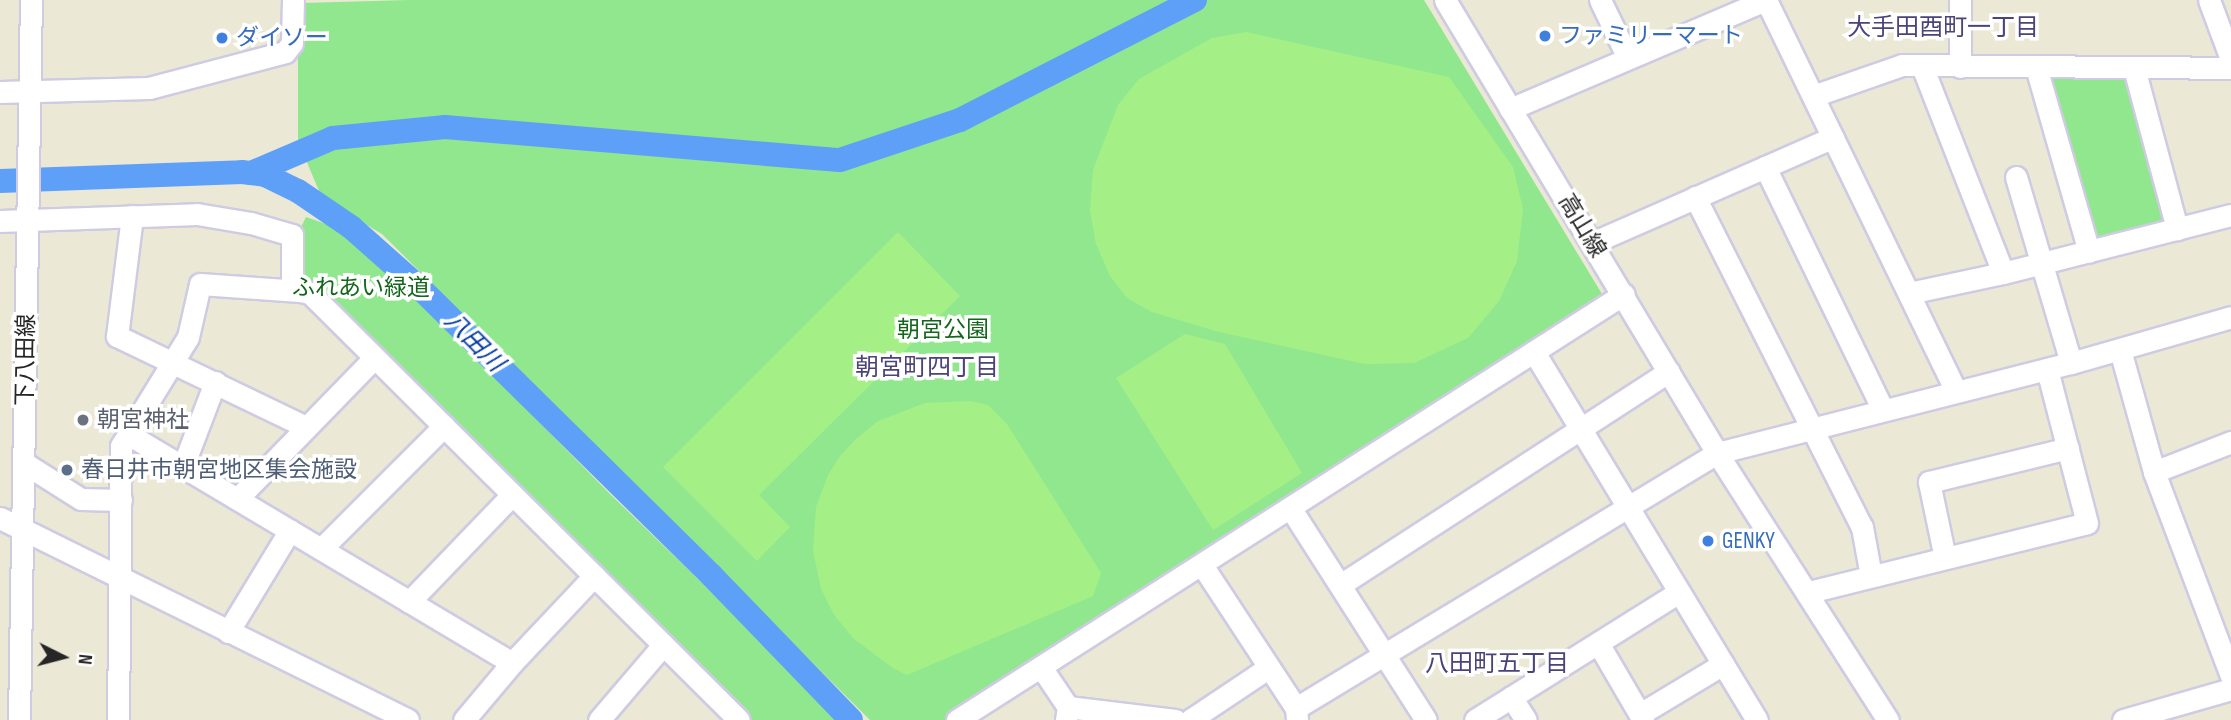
<!DOCTYPE html>
<meta charset="utf-8">
<style>
body{margin:0}
#map{position:relative;width:2231px;height:720px;overflow:hidden;background:#ebe8d6;font-family:"Sofia Sans Condensed","Noto Sans JP",sans-serif}
div>[style]{position:absolute}
.green>*{inset:0;background:#90e78d}
.pitch>*{inset:0;background:#a4f087}
.river>*{height:24px;margin:-12px;padding:0 12px;transform-origin:12px;border-radius:12px;background:#5ea0f8}
.roads{filter:drop-shadow(2px 0 #cecbe2) drop-shadow(-2px 0 #cecbe2) drop-shadow(0 2px #cecbe2) drop-shadow(0 -2px #cecbe2)}
.minor>*{height:21px;margin:-10.5px;padding:0 10.5px;transform-origin:10.5px;border-radius:10.5px;background:#fff}
.dots>*{width:19px;height:19px;translate:-50% -50%;box-sizing:border-box;border:4px solid #fff;border-radius:50%}
span{translate:-50% -50%;white-space:nowrap;text-align:center;line-height:1.15;-webkit-text-stroke:7px #fff;paint-order:stroke}
.shop-label{font-size:23px;color:#366cbe}
.left{translate:0 -50%;text-align:left}
.street-label{font-size:23px;color:#262626}
.park-label{font-size:23px;color:#13671b}
.worship-label{font-size:23px;color:#5b616d}
.service-label{font-size:23px;color:#4e5e75}
.neighbourhood-label{font-size:24px;color:#4b447a}
.water-label{font-size:24px;color:#02399f;font-style:italic}
.north{position:absolute;left:28px;top:622px;width:70px;height:70px;-webkit-text-stroke:5px #fff;paint-order:stroke;rotate:96deg;font-size:19px;font-weight:700;line-height:28px;text-align:center;color:#262626}
.north::after{content:'';display:block;margin:auto;width:24px;height:32px;background:#262626;clip-path:polygon(50% 0,100% 100%,50% 72%,0 100%)}
</style>
<div id="map">
<div class="green">
<i style="clip-path:polygon(409px 0,1424px 0,1602px 294px,1601px 302px,945px 720px,870px 720px,382px 234px,322px 198px,298px 141px,298px 7px,303px 3px)"></i>
<i style="clip-path:polygon(2047px 76px,2129px 77px,2170px 225px,2096px 243px)"></i>
<i style="clip-path:polygon(306px 217px,329px 225px,383px 264px,610px 494px,844px 720px,750px 720px,299px 272px,299px 231px)"></i>
</div>
<div class="pitch">
<i style="clip-path:polygon(1246px 32px,1449px 77px,1513px 167px,1523px 209px,1517px 261px,1499px 301px,1468px 338px,1414px 363px,1365px 364px,1219px 332px,1152px 312px,1127px 298px,1110px 276px,1096px 244px,1090px 211px,1093px 170px,1118px 105px,1139px 79px,1212px 38px)"></i>
<i style="clip-path:polygon(898px 232px,960px 296px,759px 495px,790px 527px,757px 561px,663px 467px)"></i>
<i style="clip-path:polygon(1185px 334px,1225px 344px,1302px 473px,1213px 530px,1116px 378px)"></i>
<i style="clip-path:polygon(970px 401px,988px 405px,1007px 424px,1101px 573px,1093px 596px,907px 675px,893px 668px,854px 639px,834px 615px,821px 589px,813px 550px,816px 507px,828px 475px,840px 456px,856px 439px,878px 421px,925px 403px)"></i>
</div>
<div class="river">
<i style="left:251px;top:173px;width:89px;rotate:-23.1deg"></i>
<i style="left:333px;top:138px;width:113px;rotate:-5.6deg"></i>
<i style="left:445px;top:127px;width:396px;rotate:4.8deg"></i>
<i style="left:840px;top:160px;width:126px;rotate:-18.4deg"></i>
<i style="left:960px;top:120px;width:264px;rotate:-27.1deg"></i>
<i style="left:0;top:181px;width:242px;rotate:-2.1deg"></i>
<i style="left:242px;top:172px;width:23px;rotate:7deg"></i>
<i style="left:265px;top:175px;width:37px;rotate:26deg"></i>
<i style="left:298px;top:191px;width:64px;rotate:34.2deg"></i>
<i style="left:351px;top:227px;width:95px;rotate:41.6deg"></i>
<i style="left:422px;top:290px;width:407px;rotate:44.6deg"></i>
<i style="left:712px;top:576px;width:200px;rotate:46deg"></i>
</div>
<div class="roads">
<div class="minor">
<i style="left:1445px;top:0;width:528px;rotate:59.02deg"></i>
<i style="left:1717px;top:453px;width:317px;rotate:57.4deg"></i>
<i style="left:1600px;top:0;width:64px;rotate:64.2deg"></i>
<i style="left:1766px;top:0;width:435px;rotate:64.1deg"></i>
<i style="left:2209px;top:0;width:63px;rotate:69.6deg"></i>
<i style="left:1922px;top:66px;width:222px;rotate:68.6deg"></i>
<i style="left:1960px;top:67px;width:67px;rotate:-90deg"></i>
<i style="left:2036px;top:67px;width:192px;rotate:74deg"></i>
<i style="left:2134px;top:68px;width:167px;rotate:75deg"></i>
<i style="left:0;top:92px;width:149px;rotate:-1.5deg"></i>
<i style="left:149px;top:88px;width:141px;rotate:-14.8deg"></i>
<i style="left:285px;top:52px;width:11px;rotate:-52deg"></i>
<i style="left:292px;top:43px;width:43px;rotate:-88.7deg"></i>
<i style="left:1813px;top:96px;width:94px;rotate:-19.2deg"></i>
<i style="left:1902px;top:65px;width:329px;rotate:0.5deg"></i>
<i style="left:1510px;top:109px;width:277px;rotate:-23.1deg"></i>
<i style="left:1765px;top:167px;width:270px;rotate:64.1deg"></i>
<i style="left:2016px;top:177px;width:194px;rotate:73.5deg"></i>
<i style="left:1695px;top:197px;width:370px;rotate:63.2deg"></i>
<i style="left:1862px;top:527px;width:50px;rotate:79.6deg"></i>
<i style="left:132px;top:216px;width:121px;rotate:97.1deg"></i>
<i style="left:117px;top:336px;width:210px;rotate:25.7deg"></i>
<i style="left:0;top:221px;width:197px;rotate:-2deg"></i>
<i style="left:197px;top:214px;width:55px;rotate:9.5deg"></i>
<i style="left:251px;top:223px;width:43px;rotate:16.3deg"></i>
<i style="left:292px;top:235px;width:43px;rotate:90deg"></i>
<i style="left:292px;top:278px;width:15px;rotate:58deg"></i>
<i style="left:300px;top:291px;width:10px;rotate:11deg"></i>
<i style="left:310px;top:293px;width:605px;rotate:44.87deg"></i>
<i style="left:1592px;top:243px;width:263px;rotate:-23.7deg"></i>
<i style="left:1909px;top:293px;width:96px;rotate:-12deg"></i>
<i style="left:2003px;top:273px;width:235px;rotate:-14.3deg"></i>
<i style="left:2120px;top:350px;width:127px;rotate:74.4deg"></i>
<i style="left:2154px;top:472px;width:218px;rotate:69.3deg"></i>
<i style="left:1534px;top:352px;width:430px;rotate:58.8deg"></i>
<i style="left:128px;top:434px;width:447px;rotate:30.8deg"></i>
<i style="left:24px;top:463px;width:67px;rotate:32.3deg"></i>
<i style="left:81px;top:499px;width:40px;rotate:1.4deg"></i>
<i style="left:183px;top:466px;width:90px;rotate:-69.1deg"></i>
<i style="left:2154px;top:472px;width:83px;rotate:-21.3deg"></i>
<i style="left:237px;top:499px;width:197px;rotate:-45.8deg"></i>
<i style="left:1291px;top:509px;width:250px;rotate:57.4deg"></i>
<i style="left:0;top:518px;width:455px;rotate:26.3deg"></i>
<i style="left:321px;top:549px;width:174px;rotate:-45deg"></i>
<i style="left:1945px;top:558px;width:78px;rotate:-101.9deg"></i>
<i style="left:1929px;top:482px;width:143px;rotate:-13.7deg"></i>
<i style="left:1202px;top:565px;width:171px;rotate:56.7deg"></i>
<i style="left:1296px;top:708px;width:12px;rotate:85deg"></i>
<i style="left:1340px;top:585px;width:392px;rotate:-33deg"></i>
<i style="left:1809px;top:592px;width:286px;rotate:-13.9deg"></i>
<i style="left:2087px;top:523px;width:159px;rotate:-104.6deg"></i>
<i style="left:409px;top:602px;width:149px;rotate:-46.1deg"></i>
<i style="left:228px;top:632px;width:119px;rotate:-58.7deg"></i>
<i style="left:1598px;top:643px;width:89px;rotate:59.7deg"></i>
<i style="left:1041px;top:667px;width:48px;rotate:56deg"></i>
<i style="left:1068px;top:707px;width:13px;rotate:99deg"></i>
<i style="left:1511px;top:697px;width:27px;rotate:57deg"></i>
<i style="left:1068px;top:707px;width:108px;rotate:6.9deg"></i>
<i style="left:1296px;top:708px;width:492px;rotate:-31.2deg"></i>
<i style="left:1717px;top:453px;width:365px;rotate:-14.3deg"></i>
<i style="left:2071px;top:363px;width:166px;rotate:-16deg"></i>
<i style="left:1640px;top:714px;width:97px;rotate:-31.1deg"></i>
<i style="left:19px;top:720px;width:720px;rotate:-89.05deg"></i>
<i style="left:118px;top:720px;width:274px;rotate:-89.4deg"></i>
<i style="left:121px;top:446px;width:128px;rotate:-58.4deg"></i>
<i style="left:188px;top:337px;width:54px;rotate:-77.2deg"></i>
<i style="left:200px;top:284px;width:100px;rotate:4deg"></i>
<i style="left:464px;top:720px;width:75px;rotate:-49.9deg"></i>
<i style="left:512px;top:663px;width:120px;rotate:-46.7deg"></i>
<i style="left:599px;top:720px;width:99px;rotate:-49.5deg"></i>
<i style="left:957px;top:720px;width:791px;rotate:-32.57deg"></i>
<i style="left:1190px;top:720px;width:94px;rotate:-33.7deg"></i>
<i style="left:1475px;top:720px;width:241px;rotate:-32.1deg"></i>
<i style="left:2123px;top:720px;width:112px;rotate:-16deg"></i>
</div>
</div>
<div class="dots">
<i style="left:1545px;top:36px;background:#3f7fe0"></i>
<i style="left:222px;top:38px;background:#3f7fe0"></i>
<i style="left:83px;top:420px;background:#6b7280"></i>
<i style="left:67px;top:470px;background:#5c6f8a"></i>
<i style="left:1708px;top:541px;background:#3f7fe0"></i>
</div>
<div class="shop-label">
<span class="left" style="left:1559px;top:36px">ファミリーマート</span>
<span class="left" style="left:236px;top:38px">ダイソー</span>
<span class="left" style="left:1722px;top:541px">GENKY</span>
</div>
<div class="street-label">
<span style="left:1582px;top:226px;rotate:59deg">高山線</span>
<span style="left:26px;top:360px;rotate:-89deg">下八田線</span>
</div>
<div class="park-label">
<span style="left:361px;top:288px">ふれあい緑道</span>
<span style="left:943px;top:330px">朝宮公園</span>
</div>
<div class="worship-label">
<span class="left" style="left:97px;top:420px">朝宮神社</span>
</div>
<div class="service-label">
<span class="left" style="left:81px;top:470px">春日井市朝宮地区集会施設</span>
</div>
<div class="neighbourhood-label">
<span style="left:1943px;top:28px">大手田酉町一丁目</span>
<span style="left:927px;top:368px">朝宮町四丁目</span>
<span style="left:1497px;top:664px">八田町五丁目</span>
</div>
<div class="water-label">
<span style="left:474px;top:342px;rotate:45deg">八田川</span>
</div>
<div class="north">N</div>
</div>
